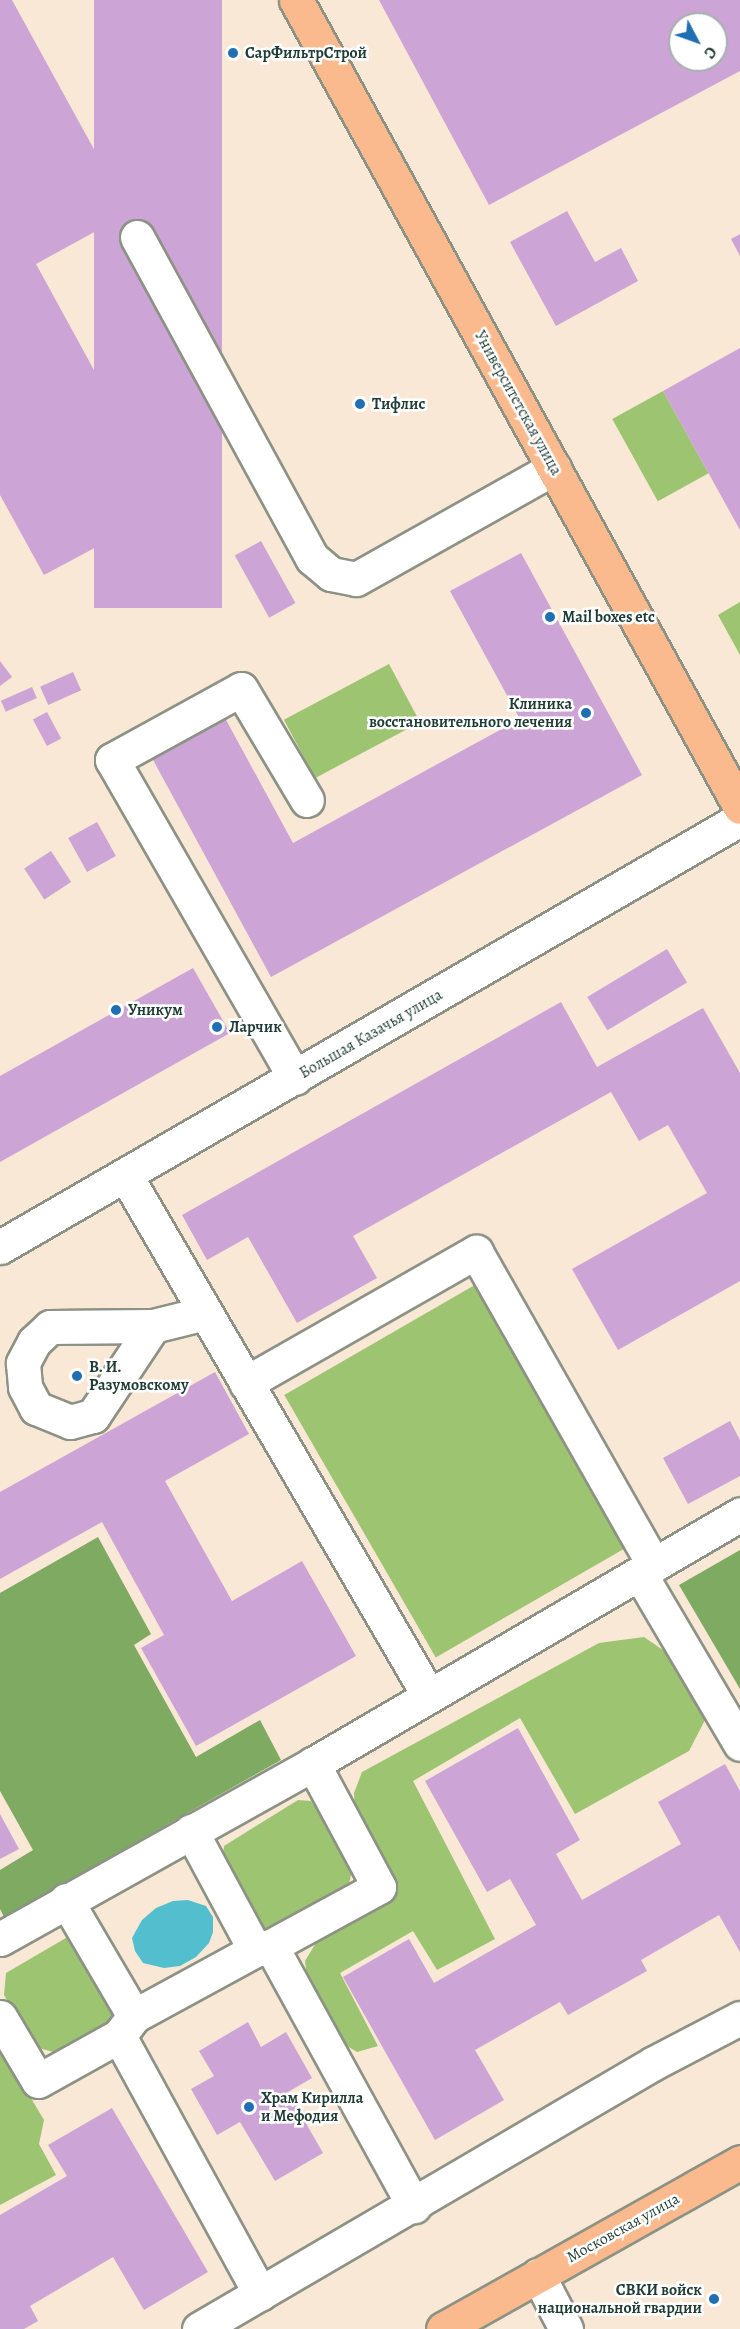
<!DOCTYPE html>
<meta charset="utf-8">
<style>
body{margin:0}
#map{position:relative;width:740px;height:2329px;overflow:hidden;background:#f8e8d5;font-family:Alegreya,serif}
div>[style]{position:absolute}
.green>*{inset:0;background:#9dc470;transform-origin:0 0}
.forest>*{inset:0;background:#7eaa62}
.water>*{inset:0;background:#53bfce}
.building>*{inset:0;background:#cca4d6;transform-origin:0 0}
.roads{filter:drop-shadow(2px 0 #8c9284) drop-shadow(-2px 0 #8c9284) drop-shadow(0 2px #8c9284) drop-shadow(0 -2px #8c9284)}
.minor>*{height:33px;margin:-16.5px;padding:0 16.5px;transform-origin:16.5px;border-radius:16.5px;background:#fff}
.major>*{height:33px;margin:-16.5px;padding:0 16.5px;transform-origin:16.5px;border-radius:16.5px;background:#fbba8d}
.dots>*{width:16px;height:16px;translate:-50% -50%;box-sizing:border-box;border:3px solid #fff;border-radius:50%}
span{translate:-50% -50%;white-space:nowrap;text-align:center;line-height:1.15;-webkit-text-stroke:5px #fff;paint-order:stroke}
.poi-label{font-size:16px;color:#1f3d34;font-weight:700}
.left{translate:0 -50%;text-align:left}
.right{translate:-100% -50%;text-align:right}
.street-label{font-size:16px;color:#1f3d34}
.north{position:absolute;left:668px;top:12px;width:60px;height:60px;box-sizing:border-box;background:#fff;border:2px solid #a5b1ae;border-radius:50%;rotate:131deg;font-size:16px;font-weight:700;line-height:24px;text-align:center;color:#1f3d34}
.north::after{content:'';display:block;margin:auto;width:21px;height:27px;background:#1f6fb2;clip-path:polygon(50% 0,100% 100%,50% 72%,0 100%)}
</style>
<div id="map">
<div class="green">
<i style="left:663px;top:391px;width:94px;height:58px;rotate:61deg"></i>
<i style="clip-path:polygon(740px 602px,740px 655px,718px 615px)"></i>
<i style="left:389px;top:664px;width:66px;height:119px;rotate:62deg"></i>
<i style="left:480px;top:1282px;width:303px;height:226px;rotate:60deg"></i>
<i style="clip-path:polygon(644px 1637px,676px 1659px,707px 1716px,689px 1751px,575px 1814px,520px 1718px,413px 1781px,495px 1939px,437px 1970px,413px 1931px,340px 1973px,378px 2046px,357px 2052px,339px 2041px,308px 1985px,305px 1961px,319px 1938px,398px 1893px,355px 1815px,354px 1793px,362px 1772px,599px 1643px)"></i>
<i style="clip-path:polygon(298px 1800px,311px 1801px,353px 1866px,349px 1884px,275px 1929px,260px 1928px,222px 1865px,224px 1846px)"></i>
<i style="clip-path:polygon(71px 1935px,120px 2001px,115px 2022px,57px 2053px,35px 2047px,4px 1995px,6px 1973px)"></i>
<i style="clip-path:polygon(0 2046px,44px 2120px,39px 2144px,56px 2175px,0 2205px)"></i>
</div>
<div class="forest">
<i style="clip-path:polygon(98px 1537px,151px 1634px,134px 1645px,196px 1757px,260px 1720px,281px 1760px,4px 1917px,0 1909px,0 1870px,33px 1850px,0 1791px,0 1593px)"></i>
<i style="clip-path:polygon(740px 1550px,740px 1689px,679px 1585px)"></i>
</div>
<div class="water">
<i style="clip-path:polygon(188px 1900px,206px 1906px,213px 1917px,213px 1932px,209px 1943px,196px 1957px,180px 1966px,164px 1968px,143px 1963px,135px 1951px,132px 1938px,142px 1920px,156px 1908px,173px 1901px)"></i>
</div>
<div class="building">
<i style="clip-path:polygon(0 0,12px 0,129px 213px,36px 264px,135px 445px,181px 419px,216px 483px,44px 575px,0 495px)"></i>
<i style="left:94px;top:0;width:128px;height:608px"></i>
<i style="clip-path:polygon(evenodd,379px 0,740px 0,740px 71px,489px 205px,379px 0,680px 24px,716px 24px,716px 60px,680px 60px,680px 24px)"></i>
<i style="clip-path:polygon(567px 211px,595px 262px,621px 248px,638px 281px,556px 326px,510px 242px)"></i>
<i style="clip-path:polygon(740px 234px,740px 256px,731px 239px)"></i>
<i style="clip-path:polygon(740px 348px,740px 530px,663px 391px)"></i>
<i style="left:261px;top:541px;width:71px;height:30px;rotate:61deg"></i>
<i style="clip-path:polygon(521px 553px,642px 775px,271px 977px,152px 758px,225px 718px,293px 843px,520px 719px,450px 591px)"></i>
<i style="clip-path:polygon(0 661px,12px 677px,0 686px)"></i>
<i style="left:73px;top:672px;width:20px;height:36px;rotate:66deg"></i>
<i style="left:32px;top:687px;width:12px;height:34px;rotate:66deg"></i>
<i style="left:47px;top:712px;width:30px;height:16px;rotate:62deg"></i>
<i style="left:97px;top:822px;width:39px;height:33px;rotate:61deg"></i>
<i style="left:51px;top:851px;width:37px;height:32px;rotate:57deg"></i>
<i style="left:667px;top:949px;width:39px;height:93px;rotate:59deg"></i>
<i style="clip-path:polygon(193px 968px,230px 1033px,0 1162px,0 1076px)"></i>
<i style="clip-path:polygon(561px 1002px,597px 1067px,703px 1008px,740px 1073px,740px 1281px,618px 1350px,572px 1269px,707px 1193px,668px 1125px,639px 1141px,611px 1092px,353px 1236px,377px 1278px,297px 1323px,248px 1237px,207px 1260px,182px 1215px)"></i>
<i style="clip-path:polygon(215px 1372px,249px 1434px,165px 1481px,232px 1601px,302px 1561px,356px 1656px,196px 1746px,141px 1648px,164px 1635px,102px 1522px,0 1579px,0 1492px)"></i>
<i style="clip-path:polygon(730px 1421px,740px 1440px,740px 1476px,688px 1504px,663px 1458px)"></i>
<i style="clip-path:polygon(518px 1728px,580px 1840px,556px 1854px,582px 1900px,681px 1844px,658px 1802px,725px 1764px,740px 1791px,740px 1952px,719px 1915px,641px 1960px,647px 1971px,568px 2015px,560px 2002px,475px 2050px,504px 2100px,435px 2140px,343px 1977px,409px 1939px,434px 1983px,536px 1925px,510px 1879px,487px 1892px,425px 1781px)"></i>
<i style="clip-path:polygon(0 1814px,19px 1849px,0 1859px)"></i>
<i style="clip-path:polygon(248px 2022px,261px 2047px,286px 2032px,312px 2078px,288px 2092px,323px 2153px,275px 2181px,240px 2122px,217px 2135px,191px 2089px,214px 2076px,199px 2051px)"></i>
<i style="clip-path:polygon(112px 2108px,208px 2272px,144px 2310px,113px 2257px,30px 2306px,38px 2321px,24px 2329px,0 2329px,0 2215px,67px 2176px,48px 2145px)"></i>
</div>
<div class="roads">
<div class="minor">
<i style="left:137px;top:237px;width:366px;rotate:61.4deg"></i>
<i style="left:312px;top:558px;width:25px;rotate:40deg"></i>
<i style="left:331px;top:574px;width:25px;rotate:11deg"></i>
<i style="left:356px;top:579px;width:227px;rotate:-29.3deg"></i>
<i style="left:295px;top:1078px;width:367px;rotate:-119.9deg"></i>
<i style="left:112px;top:760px;width:147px;rotate:-28.8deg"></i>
<i style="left:241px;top:689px;width:129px;rotate:59.3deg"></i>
<i style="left:126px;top:1176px;width:602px;rotate:59.77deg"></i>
<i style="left:0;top:1247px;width:855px;rotate:-30.04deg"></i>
<i style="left:153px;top:1326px;width:103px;rotate:179.4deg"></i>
<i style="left:50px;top:1327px;width:22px;rotate:137deg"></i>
<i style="left:34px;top:1342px;width:24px;rotate:118deg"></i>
<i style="left:23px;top:1363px;width:24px;rotate:85deg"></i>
<i style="left:25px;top:1387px;width:24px;rotate:62deg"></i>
<i style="left:36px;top:1408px;width:37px;rotate:22deg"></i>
<i style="left:70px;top:1422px;width:24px;rotate:-15deg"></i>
<i style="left:93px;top:1416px;width:108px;rotate:-56.3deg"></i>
<i style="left:153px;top:1326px;width:54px;rotate:-14deg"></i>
<i style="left:246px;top:1383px;width:265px;rotate:-29.7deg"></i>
<i style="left:476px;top:1252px;width:360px;rotate:60.4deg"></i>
<i style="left:640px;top:1574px;width:197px;rotate:59.5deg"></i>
<i style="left:191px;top:1831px;width:135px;rotate:61.7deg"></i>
<i style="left:66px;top:1900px;width:134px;rotate:59.6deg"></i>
<i style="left:0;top:1939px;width:359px;rotate:-29.2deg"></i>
<i style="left:313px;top:1764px;width:495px;rotate:-30.3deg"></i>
<i style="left:271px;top:1946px;width:297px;rotate:61.2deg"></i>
<i style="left:0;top:2017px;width:74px;rotate:59.3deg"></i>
<i style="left:38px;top:2081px;width:93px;rotate:-29.1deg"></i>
<i style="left:119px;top:2036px;width:25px;rotate:-53deg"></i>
<i style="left:134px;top:2016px;width:138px;rotate:-28.6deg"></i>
<i style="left:255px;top:1950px;width:16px;rotate:-14deg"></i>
<i style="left:271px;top:1946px;width:123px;rotate:-28.6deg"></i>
<i style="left:379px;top:1887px;width:140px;rotate:-118.2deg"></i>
<i style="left:119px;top:2036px;width:294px;rotate:61.3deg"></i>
<i style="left:538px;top:2275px;width:61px;rotate:62.6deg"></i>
<i style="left:199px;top:2329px;width:527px;rotate:-30.31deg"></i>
<i style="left:654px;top:2063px;width:97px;rotate:-27.6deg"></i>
</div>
<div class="major">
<i style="left:296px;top:0;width:921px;rotate:61.18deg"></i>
<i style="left:443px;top:2329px;width:341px;rotate:-29.3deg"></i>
</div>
</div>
<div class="dots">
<i style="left:233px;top:53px;background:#1f6fb2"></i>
<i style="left:360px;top:404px;background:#1f6fb2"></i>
<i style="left:550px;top:617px;background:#1f6fb2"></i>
<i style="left:586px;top:713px;background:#1f6fb2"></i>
<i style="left:116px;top:1010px;background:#1f6fb2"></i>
<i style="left:217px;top:1027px;background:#1f6fb2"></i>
<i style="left:77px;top:1376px;background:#1f6fb2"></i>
<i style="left:249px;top:2107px;background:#1f6fb2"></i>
<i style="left:714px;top:2299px;background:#1f6fb2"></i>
</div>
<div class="poi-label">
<span class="left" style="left:245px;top:53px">СарФильтрСтрой</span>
<span class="left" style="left:372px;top:404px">Тифлис</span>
<span class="left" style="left:562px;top:617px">Mail boxes etc</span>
<span class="right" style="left:572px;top:713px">Клиника<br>восстановительного лечения</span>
<span class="left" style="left:128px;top:1010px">Уникум</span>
<span class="left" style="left:229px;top:1027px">Ларчик</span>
<span class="left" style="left:89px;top:1376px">В. И.<br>Разумовскому</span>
<span class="left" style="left:261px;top:2107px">Храм Кирилла<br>и Мефодия</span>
<span class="right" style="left:702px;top:2299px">СВКИ войск<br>национальной гвардии</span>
</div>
<div class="street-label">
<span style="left:518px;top:403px;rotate:61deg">Университетская улица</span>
<span style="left:371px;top:1034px;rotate:-30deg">Большая Казачья улица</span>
<span style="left:623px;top:2228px;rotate:-29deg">Московская улица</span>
</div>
<div class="north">С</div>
</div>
